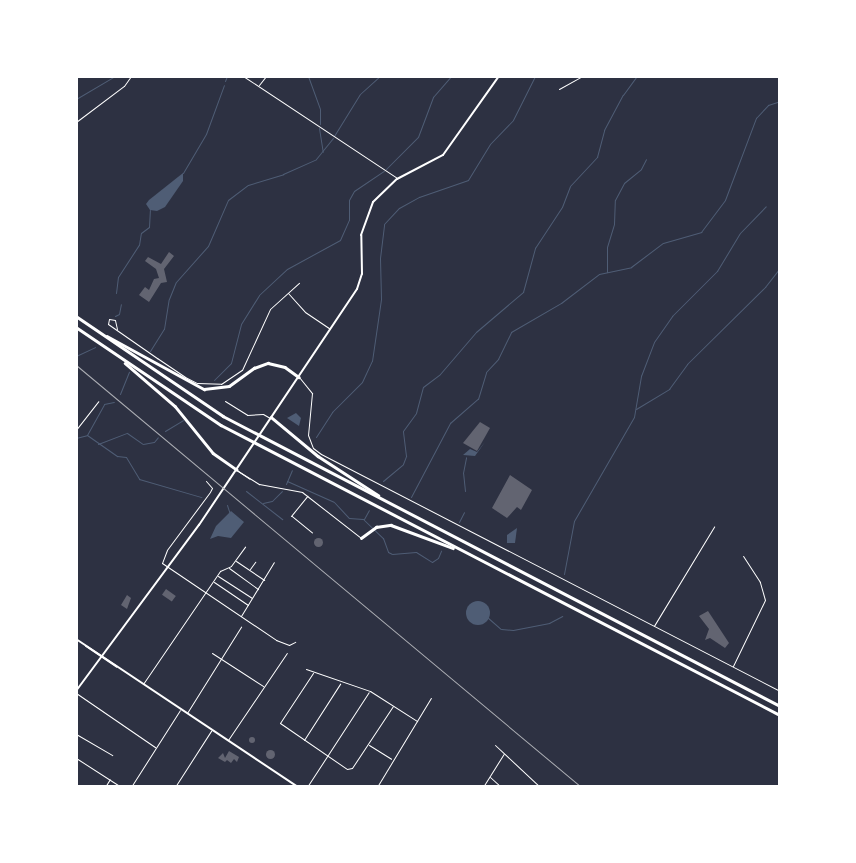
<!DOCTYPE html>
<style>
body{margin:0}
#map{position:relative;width:856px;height:863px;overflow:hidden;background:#2d3142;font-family:Commissioner,sans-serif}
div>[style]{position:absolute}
.water>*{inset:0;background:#4f5d75}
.round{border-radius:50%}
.stream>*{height:1px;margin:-0.5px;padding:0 0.5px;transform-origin:0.5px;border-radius:0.5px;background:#4f5d75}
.building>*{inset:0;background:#626471;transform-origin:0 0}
.service>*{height:0.5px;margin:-0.25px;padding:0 0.25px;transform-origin:0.25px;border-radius:0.25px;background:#fff}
.minor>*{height:1px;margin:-0.5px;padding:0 0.5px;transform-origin:0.5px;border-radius:0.5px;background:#fff}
.tertiary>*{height:1px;margin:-0.5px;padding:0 0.5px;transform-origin:0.5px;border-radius:0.5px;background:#fff}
.secondary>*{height:2px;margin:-1px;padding:0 1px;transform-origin:1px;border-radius:1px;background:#fff}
.primary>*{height:2px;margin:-1px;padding:0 1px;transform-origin:1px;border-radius:1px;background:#fff}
.motorway>*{height:2.5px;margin:-1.25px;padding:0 1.25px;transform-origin:1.25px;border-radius:1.25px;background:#fff}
.rail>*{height:1px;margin:-0.5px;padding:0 0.5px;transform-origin:0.5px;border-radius:0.5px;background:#abadb3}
span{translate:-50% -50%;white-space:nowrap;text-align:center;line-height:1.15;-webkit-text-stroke:5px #fff;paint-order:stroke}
.frame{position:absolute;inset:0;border:78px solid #fff;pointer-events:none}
</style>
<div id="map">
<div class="water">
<i style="clip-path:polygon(183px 173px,183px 181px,165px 207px,157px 211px,150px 210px,146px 204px,149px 200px)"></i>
<i style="clip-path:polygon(296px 413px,301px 418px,299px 426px,287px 418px)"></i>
<i style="clip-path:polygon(485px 442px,475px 456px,463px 455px,470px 449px,477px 452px)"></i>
<i style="clip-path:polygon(231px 511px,244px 522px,231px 538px,218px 536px,210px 539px,216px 526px)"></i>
<i style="clip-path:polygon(517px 528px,515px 543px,507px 543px,507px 535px)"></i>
<i class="round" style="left:466px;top:601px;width:24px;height:24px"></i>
</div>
<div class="stream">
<i style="left:308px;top:76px;width:35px;rotate:70deg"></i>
<i style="left:320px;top:109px;width:15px;rotate:90deg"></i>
<i style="left:225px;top:81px;width:5px;rotate:-68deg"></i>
<i style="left:76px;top:99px;width:45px;rotate:-30.5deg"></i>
<i style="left:319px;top:128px;width:24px;rotate:81deg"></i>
<i style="left:334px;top:136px;width:49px;rotate:-58.2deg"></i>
<i style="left:360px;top:94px;width:27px;rotate:-42deg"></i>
<i style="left:386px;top:169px;width:45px;rotate:-45deg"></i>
<i style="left:418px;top:137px;width:43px;rotate:-69.4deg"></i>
<i style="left:433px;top:97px;width:28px;rotate:-49deg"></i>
<i style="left:183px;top:173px;width:45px;rotate:-59.5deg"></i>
<i style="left:206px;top:134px;width:52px;rotate:-69.8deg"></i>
<i style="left:607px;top:272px;width:25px;rotate:-90deg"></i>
<i style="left:607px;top:247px;width:24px;rotate:-73deg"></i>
<i style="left:614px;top:224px;width:24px;rotate:-88deg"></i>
<i style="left:615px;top:200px;width:19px;rotate:-62deg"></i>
<i style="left:624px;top:183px;width:22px;rotate:-39deg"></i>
<i style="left:641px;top:169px;width:11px;rotate:-63deg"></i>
<i style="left:116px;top:293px;width:16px;rotate:-83deg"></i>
<i style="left:118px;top:277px;width:38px;rotate:-57deg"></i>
<i style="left:139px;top:245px;width:12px;rotate:-81deg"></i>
<i style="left:141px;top:233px;width:10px;rotate:-37deg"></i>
<i style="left:149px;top:227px;width:17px;rotate:-87deg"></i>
<i style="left:115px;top:316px;width:4px;rotate:-27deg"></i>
<i style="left:119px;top:314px;width:10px;rotate:-79deg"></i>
<i style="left:150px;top:351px;width:26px;rotate:-58deg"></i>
<i style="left:164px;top:329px;width:30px;rotate:-81deg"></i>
<i style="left:169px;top:299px;width:18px;rotate:-68deg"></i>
<i style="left:176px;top:282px;width:48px;rotate:-48.4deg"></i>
<i style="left:208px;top:246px;width:50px;rotate:-66.5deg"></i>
<i style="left:228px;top:200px;width:25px;rotate:-37deg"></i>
<i style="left:248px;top:185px;width:37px;rotate:-17deg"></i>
<i style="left:283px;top:174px;width:36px;rotate:-24deg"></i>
<i style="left:316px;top:159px;width:27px;rotate:-51deg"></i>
<i style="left:76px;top:356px;width:21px;rotate:-25deg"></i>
<i style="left:214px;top:380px;width:24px;rotate:-45deg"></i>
<i style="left:231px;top:363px;width:40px;rotate:-75.6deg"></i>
<i style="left:241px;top:324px;width:34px;rotate:-58deg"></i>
<i style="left:259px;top:295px;width:38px;rotate:-43deg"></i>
<i style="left:287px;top:269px;width:60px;rotate:-28.7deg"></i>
<i style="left:340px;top:240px;width:22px;rotate:-66deg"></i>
<i style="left:349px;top:220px;width:20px;rotate:-90deg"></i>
<i style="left:349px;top:200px;width:10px;rotate:-61deg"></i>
<i style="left:354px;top:191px;width:36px;rotate:-34deg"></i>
<i style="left:120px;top:394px;width:24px;rotate:-68deg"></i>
<i style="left:636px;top:409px;width:39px;rotate:-31deg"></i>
<i style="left:669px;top:389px;width:31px;rotate:-54deg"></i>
<i style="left:687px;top:364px;width:110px;rotate:-44.6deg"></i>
<i style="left:765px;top:287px;width:24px;rotate:-52deg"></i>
<i style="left:165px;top:431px;width:21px;rotate:-31deg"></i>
<i style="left:87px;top:435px;width:37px;rotate:35deg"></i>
<i style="left:117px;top:456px;width:9px;rotate:6deg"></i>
<i style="left:126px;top:457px;width:26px;rotate:59deg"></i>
<i style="left:139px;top:479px;width:65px;rotate:16.2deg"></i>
<i style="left:316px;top:437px;width:30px;rotate:-57deg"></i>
<i style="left:332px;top:412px;width:42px;rotate:-45deg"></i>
<i style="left:362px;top:382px;width:23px;rotate:-65deg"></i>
<i style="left:372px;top:361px;width:63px;rotate:-81.7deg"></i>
<i style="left:381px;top:299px;width:41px;rotate:-91.4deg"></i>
<i style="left:380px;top:258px;width:34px;rotate:-83deg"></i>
<i style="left:384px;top:224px;width:22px;rotate:-47deg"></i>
<i style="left:399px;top:208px;width:23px;rotate:-29deg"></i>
<i style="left:419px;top:197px;width:52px;rotate:-19.1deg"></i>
<i style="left:468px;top:180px;width:42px;rotate:-58.6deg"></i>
<i style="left:490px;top:144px;width:33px;rotate:-46deg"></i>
<i style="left:513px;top:120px;width:49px;rotate:-63.4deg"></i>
<i style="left:76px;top:438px;width:11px;rotate:-15deg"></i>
<i style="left:87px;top:435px;width:35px;rotate:-61deg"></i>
<i style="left:104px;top:404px;width:10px;rotate:-11deg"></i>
<i style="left:98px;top:444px;width:31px;rotate:-21deg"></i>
<i style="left:127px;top:433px;width:19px;rotate:35deg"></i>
<i style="left:143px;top:444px;width:11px;rotate:-10deg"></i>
<i style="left:154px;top:442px;width:6px;rotate:-51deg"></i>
<i style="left:287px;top:481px;width:51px;rotate:24.1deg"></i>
<i style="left:334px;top:502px;width:22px;rotate:47deg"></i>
<i style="left:349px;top:518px;width:14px;rotate:4deg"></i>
<i style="left:363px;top:519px;width:28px;rotate:44deg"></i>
<i style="left:383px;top:538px;width:15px;rotate:70deg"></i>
<i style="left:388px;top:552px;width:4px;rotate:27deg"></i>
<i style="left:392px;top:554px;width:24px;rotate:-5deg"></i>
<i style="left:416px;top:552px;width:19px;rotate:32deg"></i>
<i style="left:432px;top:562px;width:7px;rotate:-34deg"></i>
<i style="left:438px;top:558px;width:8px;rotate:-67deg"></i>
<i style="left:383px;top:481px;width:26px;rotate:-40deg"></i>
<i style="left:403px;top:464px;width:9px;rotate:-69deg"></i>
<i style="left:406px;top:456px;width:25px;rotate:-97deg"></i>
<i style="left:403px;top:431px;width:22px;rotate:-54deg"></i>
<i style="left:416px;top:413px;width:27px;rotate:-75deg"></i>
<i style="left:423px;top:387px;width:21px;rotate:-37deg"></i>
<i style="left:440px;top:374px;width:55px;rotate:-49.4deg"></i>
<i style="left:476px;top:332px;width:62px;rotate:-40.4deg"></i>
<i style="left:523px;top:292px;width:46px;rotate:-74.7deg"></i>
<i style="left:535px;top:248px;width:49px;rotate:-56.6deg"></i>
<i style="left:562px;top:207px;width:22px;rotate:-69deg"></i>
<i style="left:570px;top:186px;width:40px;rotate:-47deg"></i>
<i style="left:597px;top:157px;width:28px;rotate:-75deg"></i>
<i style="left:604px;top:130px;width:40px;rotate:-62deg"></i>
<i style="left:623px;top:95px;width:24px;rotate:-54deg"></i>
<i style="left:286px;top:484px;width:15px;rotate:-67deg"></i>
<i style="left:246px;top:491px;width:46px;rotate:37.9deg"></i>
<i style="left:465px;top:491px;width:18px;rotate:-96deg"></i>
<i style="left:463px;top:473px;width:16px;rotate:-79deg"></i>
<i style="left:411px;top:497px;width:84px;rotate:-62.2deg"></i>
<i style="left:450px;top:423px;width:37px;rotate:-41deg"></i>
<i style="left:478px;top:399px;width:28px;rotate:-73deg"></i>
<i style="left:486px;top:372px;width:18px;rotate:-47deg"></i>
<i style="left:498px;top:359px;width:30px;rotate:-64deg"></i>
<i style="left:511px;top:332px;width:58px;rotate:-30.1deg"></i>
<i style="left:561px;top:303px;width:48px;rotate:-37.3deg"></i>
<i style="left:599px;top:274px;width:33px;rotate:-12deg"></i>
<i style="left:631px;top:267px;width:40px;rotate:-37deg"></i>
<i style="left:663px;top:243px;width:40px;rotate:-16deg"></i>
<i style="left:701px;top:232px;width:40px;rotate:-53deg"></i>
<i style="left:725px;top:200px;width:88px;rotate:-69.3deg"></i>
<i style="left:756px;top:118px;width:18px;rotate:-47deg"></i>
<i style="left:768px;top:105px;width:13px;rotate:-18deg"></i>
<i style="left:263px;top:503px;width:9px;rotate:-13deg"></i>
<i style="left:272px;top:501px;width:14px;rotate:-45deg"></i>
<i style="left:227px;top:505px;width:9px;rotate:72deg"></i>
<i style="left:364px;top:519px;width:10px;rotate:-61deg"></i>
<i style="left:459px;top:522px;width:11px;rotate:-63deg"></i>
<i style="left:564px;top:574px;width:54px;rotate:-79.3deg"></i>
<i style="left:574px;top:521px;width:120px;rotate:-60deg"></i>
<i style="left:634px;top:417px;width:42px;rotate:-80.3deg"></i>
<i style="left:641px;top:376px;width:36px;rotate:-69deg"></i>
<i style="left:654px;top:342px;width:32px;rotate:-55deg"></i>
<i style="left:672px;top:316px;width:64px;rotate:-45deg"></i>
<i style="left:717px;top:271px;width:44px;rotate:-58.8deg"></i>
<i style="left:740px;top:233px;width:37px;rotate:-46deg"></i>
<i style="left:487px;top:617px;width:18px;rotate:41deg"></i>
<i style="left:501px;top:629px;width:12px;rotate:5deg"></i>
<i style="left:513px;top:630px;width:37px;rotate:-11deg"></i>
<i style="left:549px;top:623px;width:15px;rotate:-28deg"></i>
</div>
<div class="building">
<i style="clip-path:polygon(169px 252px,174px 256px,164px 269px,167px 282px,161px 283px,149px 302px,139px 295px,145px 287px,149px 290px,154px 279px,159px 278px,156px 269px,145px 261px,148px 257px,161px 264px)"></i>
<i style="clip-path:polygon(480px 422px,490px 428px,477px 451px,463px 443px)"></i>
<i style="clip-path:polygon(510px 475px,532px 490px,521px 510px,517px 507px,507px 518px,492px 508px)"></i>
<i class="round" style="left:313.5px;top:537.5px;width:9px;height:9px"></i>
<i style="left:166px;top:589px;width:12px;height:7px;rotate:35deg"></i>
<i style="clip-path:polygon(127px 595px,131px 598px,127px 609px,121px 605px)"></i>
<i style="clip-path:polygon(708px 611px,729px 643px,725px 648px,710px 638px,705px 640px,709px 629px,699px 616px)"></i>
<i class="round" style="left:249px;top:737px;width:6px;height:6px"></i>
<i class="round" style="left:265.5px;top:749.5px;width:9px;height:9px"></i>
<i style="clip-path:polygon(229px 751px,239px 757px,237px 762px,234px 759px,231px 763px,227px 760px,225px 762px,218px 758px,223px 753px,225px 758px)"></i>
</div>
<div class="service">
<i style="left:76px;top:430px;width:36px;rotate:-52deg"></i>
<i style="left:308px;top:496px;width:26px;rotate:129deg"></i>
<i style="left:292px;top:516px;width:26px;rotate:39deg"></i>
<i style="left:654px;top:626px;width:116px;rotate:-58.8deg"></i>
</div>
<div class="minor">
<i style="left:243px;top:76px;width:185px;rotate:33.5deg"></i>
<i style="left:76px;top:78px;width:4px;rotate:-34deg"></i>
<i style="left:259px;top:85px;width:11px;rotate:-52deg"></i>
<i style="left:559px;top:89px;width:26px;rotate:-29deg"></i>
<i style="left:76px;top:122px;width:60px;rotate:-36.9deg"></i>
<i style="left:124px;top:86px;width:12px;rotate:-55deg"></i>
<i style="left:288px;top:293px;width:25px;rotate:48deg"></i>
<i style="left:305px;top:312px;width:30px;rotate:34deg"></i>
<i style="left:117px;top:329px;width:9px;rotate:-103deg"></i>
<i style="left:115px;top:320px;width:6px;rotate:-171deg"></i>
<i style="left:109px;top:319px;width:5px;rotate:101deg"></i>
<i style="left:108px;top:324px;width:60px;rotate:34.8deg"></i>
<i style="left:157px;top:358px;width:34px;rotate:34deg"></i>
<i style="left:185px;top:377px;width:13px;rotate:27deg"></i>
<i style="left:197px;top:383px;width:24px;rotate:2deg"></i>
<i style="left:221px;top:384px;width:25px;rotate:-34deg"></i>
<i style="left:242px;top:370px;width:67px;rotate:-65.3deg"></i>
<i style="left:270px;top:309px;width:39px;rotate:-42deg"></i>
<i style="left:225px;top:401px;width:26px;rotate:32deg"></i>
<i style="left:247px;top:415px;width:16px;rotate:-4deg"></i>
<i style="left:263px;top:414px;width:8px;rotate:30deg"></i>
<i style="left:206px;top:481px;width:9px;rotate:49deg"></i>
<i style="left:212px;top:488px;width:4px;rotate:117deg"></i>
<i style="left:210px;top:492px;width:72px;rotate:126.6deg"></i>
<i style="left:167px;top:550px;width:14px;rotate:111deg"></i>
<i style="left:162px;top:563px;width:138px;rotate:34deg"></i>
<i style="left:276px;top:640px;width:14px;rotate:21deg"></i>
<i style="left:289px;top:645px;width:7px;rotate:-27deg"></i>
<i style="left:236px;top:561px;width:34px;rotate:34deg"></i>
<i style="left:229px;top:568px;width:36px;rotate:36deg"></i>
<i style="left:250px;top:569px;width:9px;rotate:-54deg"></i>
<i style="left:218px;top:576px;width:40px;rotate:32.9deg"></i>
<i style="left:214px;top:582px;width:41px;rotate:34.1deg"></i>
<i style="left:241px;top:616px;width:63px;rotate:-58.6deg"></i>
<i style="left:212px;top:653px;width:61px;rotate:32.9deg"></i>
<i style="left:733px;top:666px;width:73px;rotate:-64.1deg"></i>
<i style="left:765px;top:600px;width:19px;rotate:-106deg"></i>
<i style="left:760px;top:582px;width:31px;rotate:-123deg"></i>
<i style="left:306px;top:669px;width:68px;rotate:19deg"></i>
<i style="left:370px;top:691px;width:56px;rotate:32.6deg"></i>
<i style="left:313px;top:673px;width:60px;rotate:123.4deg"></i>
<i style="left:280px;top:723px;width:81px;rotate:34.5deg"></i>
<i style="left:347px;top:769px;width:5px;rotate:-11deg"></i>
<i style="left:352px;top:768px;width:74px;rotate:-56.5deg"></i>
<i style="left:143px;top:684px;width:137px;rotate:-55.7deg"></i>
<i style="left:220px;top:571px;width:12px;rotate:-24deg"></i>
<i style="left:231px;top:566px;width:24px;rotate:-54deg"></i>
<i style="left:76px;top:693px;width:96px;rotate:34.4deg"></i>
<i style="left:187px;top:713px;width:102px;rotate:-57.9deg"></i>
<i style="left:76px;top:734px;width:42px;rotate:30.3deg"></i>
<i style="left:228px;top:740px;width:105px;rotate:-55.9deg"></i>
<i style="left:304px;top:740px;width:67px;rotate:-57.3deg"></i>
<i style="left:369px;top:745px;width:26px;rotate:32deg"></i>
<i style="left:495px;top:745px;width:62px;rotate:43deg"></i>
<i style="left:490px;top:777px;width:15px;rotate:42deg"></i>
<i style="left:105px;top:787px;width:9px;rotate:-58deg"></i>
<i style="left:131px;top:787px;width:91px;rotate:-57.5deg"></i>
<i style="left:175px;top:787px;width:67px;rotate:-57.3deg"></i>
<i style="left:307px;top:787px;width:113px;rotate:-56.9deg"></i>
<i style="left:377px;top:787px;width:104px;rotate:-58.8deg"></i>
<i style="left:483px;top:787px;width:39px;rotate:-58deg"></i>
</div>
<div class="tertiary">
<i style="left:299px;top:377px;width:21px;rotate:51deg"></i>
<i style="left:312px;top:393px;width:42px;rotate:95.4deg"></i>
<i style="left:308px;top:435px;width:14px;rotate:69deg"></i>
<i style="left:313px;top:448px;width:10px;rotate:37deg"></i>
<i style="left:321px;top:454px;width:517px;rotate:27.31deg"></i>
<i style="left:238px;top:471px;width:25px;rotate:32deg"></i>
<i style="left:259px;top:484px;width:44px;rotate:10.5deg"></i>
<i style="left:302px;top:492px;width:75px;rotate:37.9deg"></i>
<i style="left:238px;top:471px;width:14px;rotate:34deg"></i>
<i style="left:76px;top:758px;width:54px;rotate:32.8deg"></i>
</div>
<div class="secondary">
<i style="left:76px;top:691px;width:207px;rotate:-53.5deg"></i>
<i style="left:199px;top:525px;width:284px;rotate:-56.2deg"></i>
<i style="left:357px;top:289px;width:16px;rotate:-72deg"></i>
<i style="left:362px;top:274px;width:39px;rotate:-91deg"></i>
<i style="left:361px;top:235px;width:35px;rotate:-70deg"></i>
<i style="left:373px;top:202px;width:33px;rotate:-44deg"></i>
<i style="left:397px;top:179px;width:52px;rotate:-27.6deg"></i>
<i style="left:443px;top:155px;width:97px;rotate:-54.7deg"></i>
</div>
<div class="primary">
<i style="left:76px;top:639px;width:267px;rotate:33.7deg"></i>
<i style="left:86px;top:646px;width:37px;rotate:34deg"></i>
</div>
<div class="motorway">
<i style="left:76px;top:316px;width:178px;rotate:34.2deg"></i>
<i style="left:223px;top:416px;width:628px;rotate:27.5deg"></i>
<i style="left:76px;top:327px;width:175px;rotate:34.1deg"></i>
<i style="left:221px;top:425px;width:630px;rotate:27.42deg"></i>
<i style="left:107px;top:336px;width:111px;rotate:28.7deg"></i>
<i style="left:204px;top:389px;width:25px;rotate:-7deg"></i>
<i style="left:229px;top:386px;width:31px;rotate:-36deg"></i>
<i style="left:254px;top:368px;width:15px;rotate:-20deg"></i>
<i style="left:268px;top:363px;width:17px;rotate:13deg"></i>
<i style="left:285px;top:367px;width:17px;rotate:36deg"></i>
<i style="left:125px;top:363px;width:66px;rotate:40.7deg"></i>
<i style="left:175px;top:406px;width:60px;rotate:51deg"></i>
<i style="left:213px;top:453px;width:29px;rotate:35deg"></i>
<i style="left:271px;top:417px;width:61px;rotate:39.7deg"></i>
<i style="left:318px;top:456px;width:72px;rotate:33deg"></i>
<i style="left:361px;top:538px;width:19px;rotate:-36deg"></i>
<i style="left:376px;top:527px;width:15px;rotate:-8deg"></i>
<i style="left:391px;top:525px;width:66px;rotate:20.4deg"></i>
</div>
<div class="rail">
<i style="left:76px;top:365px;width:658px;rotate:39.88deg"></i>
</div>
<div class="frame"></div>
</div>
